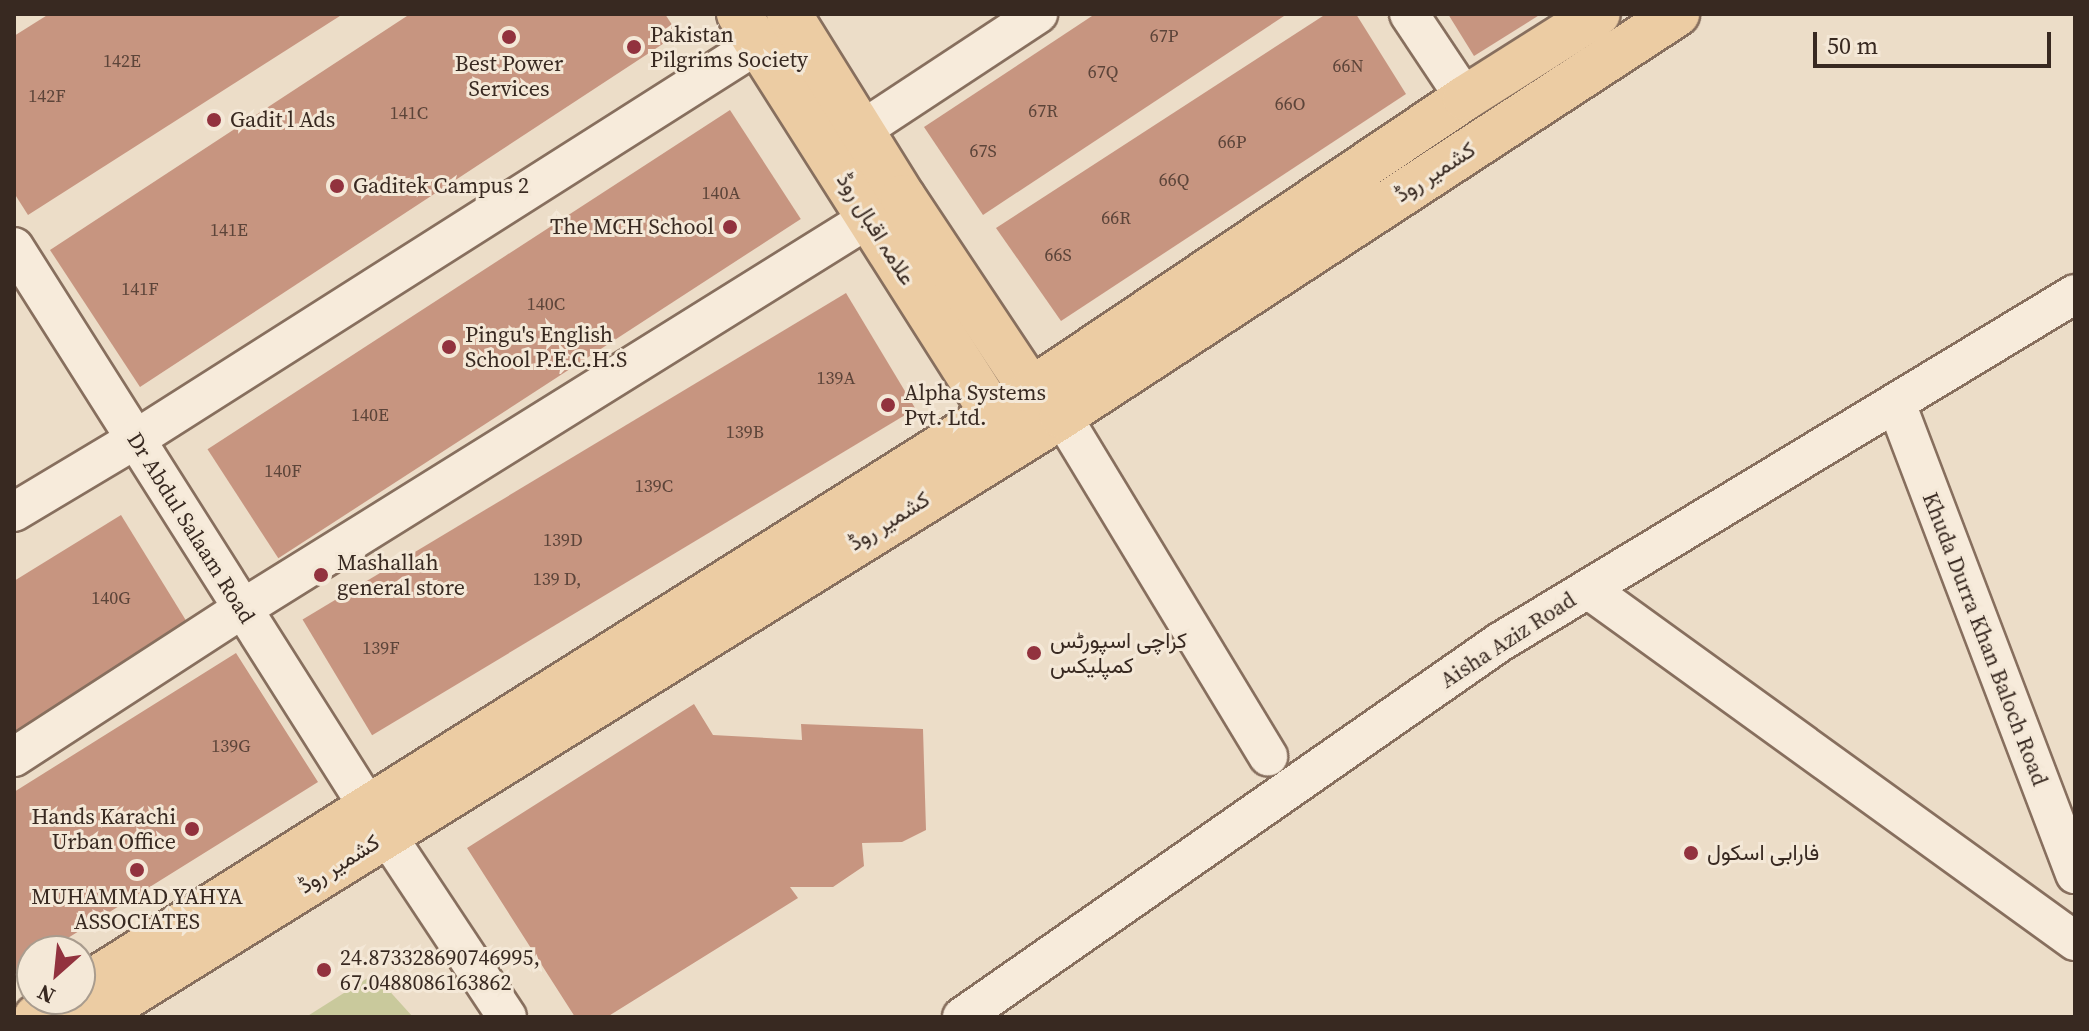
<!DOCTYPE html>
<meta charset="utf-8">
<style>
body{margin:0}
#map{position:relative;width:2089px;height:1031px;overflow:hidden;background:#ecddc8;font-family:"Source Serif 4",Vazirmatn,serif}
div>[style]{position:absolute}
.green>*{inset:0;background:#c9c99c}
.building>*{inset:0;background:#c79580;transform-origin:0 0}
.roads{filter:drop-shadow(2px 0 #876f5e) drop-shadow(-2px 0 #876f5e) drop-shadow(0 2px #876f5e) drop-shadow(0 -2px #876f5e)}
.minor>*{height:38px;margin:-19px;padding:0 19px;transform-origin:19px;border-radius:19px;background:#f7ebdb}
.major>*{height:44px;margin:-22px;padding:0 22px;transform-origin:22px;border-radius:22px;background:#eccca3}
.dots>*{width:22px;height:22px;translate:-50% -50%;box-sizing:border-box;border:4px solid #f4e8d7;border-radius:50%}
span{translate:-50% -50%;white-space:nowrap;text-align:center;line-height:1.15;-webkit-text-stroke:6px #f4e8d7;paint-order:stroke}
.number-label{font-size:18px;color:#5c4439}
.number-label span{-webkit-text-stroke-width:0}
.poi-label{font-size:22px;color:#382921}
.left{translate:0 -50%;text-align:left}
.right{translate:-100% -50%;text-align:right}
.street-label{font-size:22px;color:#382921}
.frame{position:absolute;inset:0;border:16px solid #382921;pointer-events:none}
.north{position:absolute;left:16px;top:935px;width:80px;height:80px;box-sizing:border-box;background:#f4e8d7;border:2px solid #a99c8e;border-radius:50%;rotate:207deg;font-size:22px;font-weight:700;line-height:32px;text-align:center;color:#382921}
.north::after{content:'';display:block;margin:auto;width:28px;height:36px;background:#92323e;clip-path:polygon(50% 0,100% 100%,50% 72%,0 100%)}
.scale{position:absolute;left:1813px;top:32px;width:238px;height:36px;box-sizing:border-box;border:4px solid #382921;border-top:0;padding-left:10px;font-size:24px;line-height:28px;white-space:nowrap;color:#382921;-webkit-text-stroke:6px #f4e8d7;paint-order:stroke}
</style>
<div id="map">
<div class="green">
<i style="clip-path:polygon(374px 974px,413px 1017px,306px 1017px)"></i>
</div>
<div class="building">
<i style="clip-path:polygon(49px 14px,343px 14px,28px 215px,14px 193px,14px 36px)"></i>
<i style="clip-path:polygon(410px 14px,665px 14px,678px 34px,140px 387px,50px 250px)"></i>
<i style="clip-path:polygon(1095px 14px,1287px 14px,983px 215px,924px 127px)"></i>
<i style="clip-path:polygon(1326px 14px,1356px 14px,1406px 94px,1061px 321px,996px 228px)"></i>
<i style="clip-path:polygon(1448px 14px,1541px 14px,1474px 56px)"></i>
<i style="left:730px;top:110px;width:130px;height:623px;rotate:57deg"></i>
<i style="left:846px;top:293px;width:135px;height:634px;rotate:59deg"></i>
<i style="clip-path:polygon(121px 515px,190px 627px,14px 734px,14px 581px)"></i>
<i style="clip-path:polygon(236px 653px,318px 782px,47px 951px,32px 951px,32px 961px,14px 972px,14px 792px)"></i>
<i style="clip-path:polygon(694px 704px,713px 735px,802px 740px,801px 724px,923px 729px,926px 830px,902px 842px,862px 843px,864px 866px,833px 887px,790px 887px,798px 898px,607px 1017px,575px 1017px,467px 848px)"></i>
</div>
<div class="roads">
<div class="minor">
<i style="left:1409px;top:14px;width:101px;rotate:56.3deg"></i>
<i style="left:862px;top:130px;width:211px;rotate:-33.4deg"></i>
<i style="left:14px;top:247px;width:664px;rotate:57.67deg"></i>
<i style="left:1896px;top:403px;width:504px;rotate:69.19deg"></i>
<i style="left:1062px;top:416px;width:398px;rotate:58.8deg"></i>
<i style="left:14px;top:512px;width:142px;rotate:-30.9deg"></i>
<i style="left:136px;top:439px;width:737px;rotate:-32.42deg"></i>
<i style="left:1588px;top:589px;width:601px;rotate:35.86deg"></i>
<i style="left:14px;top:757px;width:272px;rotate:-33deg"></i>
<i style="left:242px;top:609px;width:769px;rotate:-31.93deg"></i>
<i style="left:386px;top:834px;width:219px;rotate:56.5deg"></i>
<i style="left:962px;top:1017px;width:656px;rotate:-34.88deg"></i>
<i style="left:1500px;top:642px;width:672px;rotate:-31.18deg"></i>
</div>
<div class="major">
<i style="left:739px;top:14px;width:504px;rotate:57.57deg"></i>
<i style="left:789px;top:14px;width:216px;rotate:58.1deg"></i>
<i style="left:903px;top:197px;width:232px;rotate:56.4deg"></i>
<i style="left:80px;top:989px;width:1124px;rotate:-32.21deg"></i>
<i style="left:1031px;top:390px;width:523px;rotate:-33.93deg"></i>
<i style="left:1465px;top:98px;width:157px;rotate:-32.3deg"></i>
<i style="left:36px;top:1017px;width:33px;rotate:-33deg"></i>
<i style="left:94px;top:1017px;width:1139px;rotate:-31.83deg"></i>
<i style="left:1062px;top:416px;width:735px;rotate:-33.17deg"></i>
</div>
</div>
<div class="dots">
<i style="left:509px;top:37px;background:#92323e"></i>
<i style="left:634px;top:47px;background:#92323e"></i>
<i style="left:214px;top:120px;background:#92323e"></i>
<i style="left:337px;top:186px;background:#92323e"></i>
<i style="left:730px;top:227px;background:#92323e"></i>
<i style="left:449px;top:347px;background:#92323e"></i>
<i style="left:888px;top:405px;background:#92323e"></i>
<i style="left:321px;top:575px;background:#92323e"></i>
<i style="left:1034px;top:653px;background:#92323e"></i>
<i style="left:192px;top:829px;background:#92323e"></i>
<i style="left:1691px;top:853px;background:#92323e"></i>
<i style="left:137px;top:870px;background:#92323e"></i>
<i style="left:324px;top:970px;background:#92323e"></i>
</div>
<div class="number-label">
<span style="left:1164px;top:36px">67P</span>
<span style="left:122px;top:61px">142E</span>
<span style="left:1348px;top:66px">66N</span>
<span style="left:1103px;top:72px">67Q</span>
<span style="left:47px;top:96px">142F</span>
<span style="left:1290px;top:104px">66O</span>
<span style="left:1043px;top:111px">67R</span>
<span style="left:409px;top:113px">141C</span>
<span style="left:1232px;top:142px">66P</span>
<span style="left:983px;top:151px">67S</span>
<span style="left:1174px;top:180px">66Q</span>
<span style="left:721px;top:193px">140A</span>
<span style="left:1116px;top:218px">66R</span>
<span style="left:229px;top:230px">141E</span>
<span style="left:1058px;top:255px">66S</span>
<span style="left:140px;top:289px">141F</span>
<span style="left:546px;top:304px">140C</span>
<span style="left:836px;top:378px">139A</span>
<span style="left:370px;top:415px">140E</span>
<span style="left:745px;top:432px">139B</span>
<span style="left:283px;top:471px">140F</span>
<span style="left:654px;top:486px">139C</span>
<span style="left:563px;top:540px">139D</span>
<span style="left:557px;top:579px">139 D,</span>
<span style="left:111px;top:598px">140G</span>
<span style="left:381px;top:648px">139F</span>
<span style="left:231px;top:746px">139G</span>
</div>
<div class="poi-label">
<span class="left" style="left:650px;top:47px">Pakistan<br>Pilgrims Society</span>
<span style="left:509px;top:76px">Best Power<br>Services</span>
<span class="left" style="left:230px;top:120px">Gadit l Ads</span>
<span class="left" style="left:353px;top:186px">Gaditek Campus 2</span>
<span class="right" style="left:714px;top:227px">The MCH School</span>
<span class="left" style="left:465px;top:347px">Pingu's English<br>School P.E.C.H.S</span>
<span class="left" style="left:904px;top:405px">Alpha Systems<br>Pvt. Ltd.</span>
<span class="left" style="left:337px;top:575px">Mashallah<br>general store</span>
<span class="left" style="left:1050px;top:653px">کراچی اسپورٹس<br>کمپلیکس</span>
<span class="right" style="left:176px;top:829px">Hands Karachi<br>Urban Office</span>
<span class="left" style="left:1707px;top:853px">فارابی اسکول</span>
<span style="left:137px;top:909px">MUHAMMAD YAHYA<br>ASSOCIATES</span>
<span class="left" style="left:340px;top:970px">24.873328690746995,<br>67.0488086163862</span>
</div>
<div class="street-label">
<span style="left:1435px;top:172px;rotate:-33deg">کشمیر روڈ</span>
<span style="left:876px;top:229px;rotate:58deg">علامہ اقبال روڈ</span>
<span style="left:889px;top:521px;rotate:-32deg">کشمیر روڈ</span>
<span style="left:191px;top:528px;rotate:58deg">Dr Abdul Salaam Road</span>
<span style="left:1985px;top:639px;rotate:69deg">Khuda Durra Khan Baloch Road</span>
<span style="left:1508px;top:640px;rotate:-33deg">Aisha Aziz Road</span>
<span style="left:339px;top:864px;rotate:-32deg">کشمیر روڈ</span>
</div>
<div class="frame"></div>
<div class="north">N</div>
<div class="scale">50 m</div>
</div>
